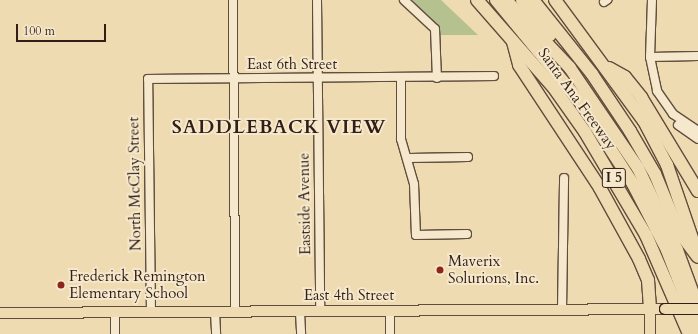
<!DOCTYPE html>
<style>
body{margin:0}
#map{position:relative;width:698px;height:334px;overflow:hidden;background:#efdbb1;font-family:Cardo,serif}
div>[style]{position:absolute}
.green>*{inset:0;background:#b5c18e}
.roads{filter:drop-shadow(1px 0 #604d3d) drop-shadow(-1px 0 #604d3d) drop-shadow(0 1px #604d3d) drop-shadow(0 -1px #604d3d)}
.minor>*{height:8px;margin:-4px;padding:0 4px;transform-origin:4px;border-radius:4px;background:#f5e8cc}
.major>*{height:10px;margin:-5px;padding:0 5px;transform-origin:5px;border-radius:5px;background:#efdbb1}
.highway>*{height:12px;margin:-6px;padding:0 6px;transform-origin:6px;border-radius:6px;background:#efdbb1}
.bridges{filter:drop-shadow(1px 0 #311e16) drop-shadow(-1px 0 #311e16) drop-shadow(0 1px #311e16) drop-shadow(0 -1px #311e16)}
.major-bridge>*{height:10px;margin:-5px;padding:0 5px;transform-origin:5px;border-radius:5px;background:#efdbb1}
.dots>*{width:11px;height:11px;translate:-50% -50%;box-sizing:border-box;border:2px solid #f5e8cc;border-radius:50%}
span{translate:-50% -50%;white-space:nowrap;text-align:center;line-height:1.15;-webkit-text-stroke:4px #f5e8cc;paint-order:stroke}
.shield-label span{padding:1px 3px;background:#f5e8cc;border:1px solid;border-radius:3px;-webkit-text-stroke-width:0}
.shield-label{font-size:14px;color:#311e16;font-weight:700}
.street-label{font-size:15px;color:#311e16}
.poi-label{font-size:15px;color:#311e16}
.left{translate:0 -50%;text-align:left}
.district-label{font-size:19px;color:#311e16;font-weight:700;letter-spacing:1px}
.scale{position:absolute;left:16px;top:24px;width:90px;height:18px;box-sizing:border-box;border:2px solid #311e16;border-top:0;padding-left:5px;font-size:12px;line-height:14px;white-space:nowrap;color:#311e16;-webkit-text-stroke:3px #f5e8cc;paint-order:stroke}
</style>
<div id="map">
<div class="green">
<i style="clip-path:polygon(412px 0,441px 0,478px 35px,439px 35px,439px 26px)"></i>
</div>
<div class="roads">
<div class="minor">
<i style="left:233px;top:0;width:312px;rotate:89.6deg"></i>
<i style="left:317px;top:0;width:312px;rotate:89.4deg"></i>
<i style="left:404px;top:0;width:42px;rotate:43.1deg"></i>
<i style="left:435px;top:29px;width:49px;rotate:87.7deg"></i>
<i style="left:652px;top:0;width:57px;rotate:92deg"></i>
<i style="left:650px;top:57px;width:35px;rotate:78deg"></i>
<i style="left:657px;top:91px;width:28px;rotate:55deg"></i>
<i style="left:673px;top:114px;width:30px;rotate:34deg"></i>
<i style="left:604px;top:2px;width:4px;rotate:-34deg"></i>
<i style="left:650px;top:57px;width:48px;rotate:-1.2deg"></i>
<i style="left:401px;top:78px;width:61px;rotate:90deg"></i>
<i style="left:401px;top:139px;width:47px;rotate:73.9deg"></i>
<i style="left:414px;top:184px;width:51px;rotate:87.8deg"></i>
<i style="left:416px;top:235px;width:51px;rotate:-1.1deg"></i>
<i style="left:678px;top:125px;width:24px;rotate:35deg"></i>
<i style="left:409px;top:158px;width:59px;rotate:-1deg"></i>
<i style="left:562px;top:310px;width:132px;rotate:-89.1deg"></i>
<i style="left:390px;top:311px;width:23px;rotate:90deg"></i>
<i style="left:151px;top:312px;width:233px;rotate:-90.7deg"></i>
<i style="left:148px;top:79px;width:346px;rotate:-0.5deg"></i>
<i style="left:215px;top:312px;width:22px;rotate:87deg"></i>
<i style="left:300px;top:312px;width:22px;rotate:87deg"></i>
<i style="left:115px;top:334px;width:21px;rotate:-90deg"></i>
</div>
<div class="major">
<i style="left:650px;top:310px;width:24px;rotate:90deg"></i>
<i style="left:0;top:313px;width:665px;rotate:-0.34deg"></i>
</div>
<div class="highway">
<i style="left:477px;top:0;width:117px;rotate:48.8deg"></i>
<i style="left:554px;top:88px;width:54px;rotate:54.8deg"></i>
<i style="left:585px;top:132px;width:120px;rotate:59.4deg"></i>
<i style="left:646px;top:235px;width:108px;rotate:66.5deg"></i>
<i style="left:496px;top:0;width:132px;rotate:50.5deg"></i>
<i style="left:580px;top:102px;width:98px;rotate:57.1deg"></i>
<i style="left:633px;top:184px;width:74px;rotate:62.7deg"></i>
<i style="left:667px;top:250px;width:86px;rotate:68.8deg"></i>
<i style="left:506px;top:0;width:93px;rotate:46.7deg"></i>
<i style="left:570px;top:68px;width:121px;rotate:55.8deg"></i>
<i style="left:638px;top:168px;width:91px;rotate:64.6deg"></i>
<i style="left:677px;top:250px;width:61px;rotate:69.8deg"></i>
<i style="left:522px;top:0;width:45px;rotate:51.3deg"></i>
<i style="left:533px;top:0;width:95px;rotate:51.4deg"></i>
<i style="left:592px;top:74px;width:69px;rotate:56.3deg"></i>
<i style="left:630px;top:131px;width:50px;rotate:59.8deg"></i>
<i style="left:655px;top:174px;width:63px;rotate:67.5deg"></i>
<i style="left:679px;top:232px;width:31px;rotate:53deg"></i>
<i style="left:555px;top:0;width:150px;rotate:53.7deg"></i>
<i style="left:644px;top:121px;width:50px;rotate:62.4deg"></i>
<i style="left:667px;top:165px;width:87px;rotate:71.1deg"></i>
<i style="left:513px;top:42px;width:24px;rotate:75deg"></i>
<i style="left:519px;top:65px;width:147px;rotate:56.6deg"></i>
<i style="left:600px;top:188px;width:81px;rotate:61.2deg"></i>
<i style="left:639px;top:259px;width:23px;rotate:67deg"></i>
<i style="left:648px;top:280px;width:30px;rotate:86deg"></i>
<i style="left:609px;top:68px;width:18px;rotate:29deg"></i>
<i style="left:625px;top:77px;width:26px;rotate:51deg"></i>
<i style="left:641px;top:97px;width:110px;rotate:58.8deg"></i>
</div>
</div>
<div class="bridges">
<div class="major-bridge">
<i style="left:665px;top:309px;width:33px"></i>
</div>
</div>
<div class="dots">
<i style="left:440px;top:270px;background:#8f2418"></i>
<i style="left:61px;top:285px;background:#8f2418"></i>
</div>
<div class="shield-label">
<span style="left:614px;top:178px">I 5</span>
</div>
<div class="street-label">
<span style="left:292px;top:65px">East 6th Street</span>
<span style="left:577px;top:99px;rotate:54deg">Santa Ana Freeway</span>
<span style="left:135px;top:184px;rotate:-91deg">North McClay Street</span>
<span style="left:305px;top:204px;rotate:-91deg">Eastside Avenue</span>
<span style="left:349px;top:296px">East 4th Street</span>
</div>
<div class="poi-label">
<span class="left" style="left:448px;top:270px">Maverix<br>Solurions, Inc.</span>
<span class="left" style="left:69px;top:285px">Frederick Remington<br>Elementary School</span>
</div>
<div class="district-label">
<span style="left:279px;top:128px">SADDLEBACK VIEW</span>
</div>
<div class="scale">100 m</div>
</div>
